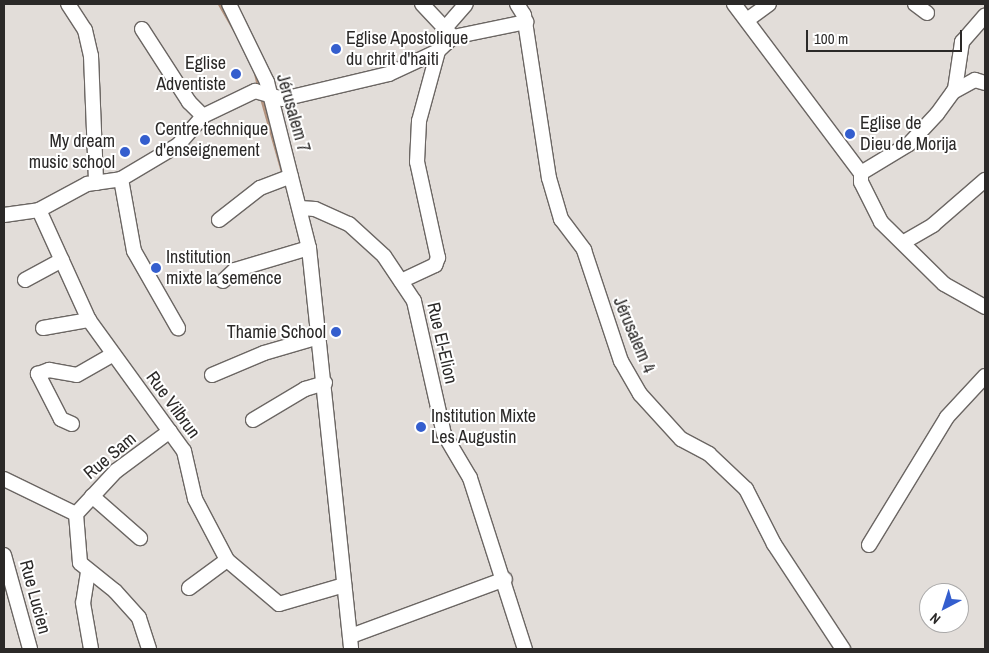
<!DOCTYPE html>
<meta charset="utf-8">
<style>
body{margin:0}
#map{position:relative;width:989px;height:653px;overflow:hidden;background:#e2ddd9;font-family:"Archivo Narrow",sans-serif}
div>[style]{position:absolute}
.stream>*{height:3px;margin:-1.5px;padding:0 1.5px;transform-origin:1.5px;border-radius:1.5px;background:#b4937e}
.roads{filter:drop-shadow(1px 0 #6b6663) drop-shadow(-1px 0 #6b6663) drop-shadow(0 1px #6b6663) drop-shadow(0 -1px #6b6663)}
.minor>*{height:14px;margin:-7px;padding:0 7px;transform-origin:7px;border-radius:7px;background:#fff}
.dots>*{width:14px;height:14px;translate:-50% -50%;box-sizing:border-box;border:2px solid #fff;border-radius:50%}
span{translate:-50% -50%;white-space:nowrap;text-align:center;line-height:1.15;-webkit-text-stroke:4px #fff;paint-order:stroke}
.poi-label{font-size:18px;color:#2b2928}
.left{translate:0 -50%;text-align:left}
.right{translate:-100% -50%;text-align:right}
.street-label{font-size:18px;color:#2b2928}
.frame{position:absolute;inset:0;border:5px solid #2b2928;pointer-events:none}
.north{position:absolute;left:919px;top:583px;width:50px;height:50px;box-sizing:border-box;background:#fff;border:1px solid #aaa9a9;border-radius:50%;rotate:220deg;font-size:14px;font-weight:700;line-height:20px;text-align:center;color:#2b2928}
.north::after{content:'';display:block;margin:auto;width:18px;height:22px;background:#345ece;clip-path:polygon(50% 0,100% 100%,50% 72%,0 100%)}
.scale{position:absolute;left:806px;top:30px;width:156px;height:22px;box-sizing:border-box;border:2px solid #2b2928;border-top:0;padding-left:6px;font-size:15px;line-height:18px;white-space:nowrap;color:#2b2928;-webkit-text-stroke:4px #fff;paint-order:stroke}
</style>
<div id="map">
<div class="stream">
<i style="left:219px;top:4px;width:34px;rotate:60deg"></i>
<i style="left:254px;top:69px;width:18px;rotate:77deg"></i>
<i style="left:261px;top:98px;width:81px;rotate:74.2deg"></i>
</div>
<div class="roads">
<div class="minor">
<i style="left:68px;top:4px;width:31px;rotate:57deg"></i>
<i style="left:85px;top:30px;width:27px;rotate:77deg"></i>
<i style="left:91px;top:56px;width:127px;rotate:87.7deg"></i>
<i style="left:229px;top:4px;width:87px;rotate:64deg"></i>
<i style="left:267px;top:82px;width:171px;rotate:75.8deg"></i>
<i style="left:309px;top:248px;width:403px;rotate:84deg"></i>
<i style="left:422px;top:4px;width:45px;rotate:46.8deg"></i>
<i style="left:517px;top:4px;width:13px;rotate:58deg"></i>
<i style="left:524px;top:15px;width:165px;rotate:81.3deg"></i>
<i style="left:549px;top:178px;width:43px;rotate:73.7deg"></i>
<i style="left:561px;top:219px;width:39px;rotate:53deg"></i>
<i style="left:584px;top:250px;width:117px;rotate:71.6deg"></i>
<i style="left:621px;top:361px;width:38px;rotate:60deg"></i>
<i style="left:640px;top:394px;width:61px;rotate:47.7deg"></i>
<i style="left:681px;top:439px;width:32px;rotate:28deg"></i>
<i style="left:709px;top:454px;width:51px;rotate:43.4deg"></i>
<i style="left:746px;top:489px;width:62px;rotate:63deg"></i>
<i style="left:774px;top:544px;width:126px;rotate:56.7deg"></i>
<i style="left:734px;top:4px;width:211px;rotate:53.1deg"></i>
<i style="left:861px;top:173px;width:9px;rotate:90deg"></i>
<i style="left:861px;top:182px;width:45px;rotate:63.4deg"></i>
<i style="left:881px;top:222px;width:88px;rotate:44.5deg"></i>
<i style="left:944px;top:284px;width:47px;rotate:29.3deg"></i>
<i style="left:915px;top:4px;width:15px;rotate:37deg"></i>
<i style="left:747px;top:20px;width:27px;rotate:-36deg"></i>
<i style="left:446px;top:27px;width:30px;rotate:-49deg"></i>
<i style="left:142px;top:29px;width:87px;rotate:57.2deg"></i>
<i style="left:189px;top:102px;width:20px;rotate:45deg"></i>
<i style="left:953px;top:92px;width:25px;rotate:-29deg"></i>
<i style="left:975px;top:80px;width:10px;rotate:17deg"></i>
<i style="left:861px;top:173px;width:56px;rotate:-31.1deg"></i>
<i style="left:909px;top:144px;width:41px;rotate:-47deg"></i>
<i style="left:937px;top:114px;width:31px;rotate:-54deg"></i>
<i style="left:955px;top:89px;width:48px;rotate:-81.5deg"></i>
<i style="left:962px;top:42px;width:35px;rotate:-49deg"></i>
<i style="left:121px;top:179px;width:73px;rotate:79.8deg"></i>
<i style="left:134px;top:251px;width:89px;rotate:60.3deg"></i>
<i style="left:300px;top:208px;width:15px;rotate:4deg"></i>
<i style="left:315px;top:209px;width:37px;rotate:24deg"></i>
<i style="left:349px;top:224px;width:47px;rotate:42.4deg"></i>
<i style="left:384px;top:256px;width:54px;rotate:56.3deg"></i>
<i style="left:414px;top:301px;width:136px;rotate:77.3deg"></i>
<i style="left:444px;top:434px;width:51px;rotate:59.4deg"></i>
<i style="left:470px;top:478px;width:180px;rotate:72.2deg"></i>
<i style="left:39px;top:210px;width:121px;rotate:65.6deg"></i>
<i style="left:89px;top:320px;width:162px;rotate:54.1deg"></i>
<i style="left:184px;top:451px;width:49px;rotate:77.1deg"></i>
<i style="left:195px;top:499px;width:69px;rotate:62.3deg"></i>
<i style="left:227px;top:560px;width:68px;rotate:40.2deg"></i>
<i style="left:279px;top:604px;width:68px;rotate:-16.3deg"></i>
<i style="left:4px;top:215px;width:35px;rotate:-8deg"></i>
<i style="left:39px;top:210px;width:55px;rotate:-28.4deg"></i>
<i style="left:87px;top:184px;width:34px;rotate:-8deg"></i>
<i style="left:121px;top:179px;width:66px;rotate:-30.8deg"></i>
<i style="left:178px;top:145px;width:38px;rotate:-49deg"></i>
<i style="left:203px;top:116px;width:58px;rotate:-25.7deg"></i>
<i style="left:255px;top:91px;width:29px;rotate:16deg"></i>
<i style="left:283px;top:99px;width:109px;rotate:-13.3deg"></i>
<i style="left:389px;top:74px;width:54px;rotate:-25.1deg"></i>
<i style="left:438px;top:51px;width:21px;rotate:-43deg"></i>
<i style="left:453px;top:37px;width:75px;rotate:-11.6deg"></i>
<i style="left:219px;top:220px;width:52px;rotate:-38deg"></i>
<i style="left:260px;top:188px;width:33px;rotate:-21deg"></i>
<i style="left:904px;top:242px;width:34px;rotate:-30deg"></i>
<i style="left:933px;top:225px;width:69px;rotate:-40.9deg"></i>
<i style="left:25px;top:280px;width:42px;rotate:-28.4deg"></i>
<i style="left:223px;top:281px;width:16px;rotate:-43deg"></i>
<i style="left:235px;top:270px;width:77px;rotate:-16.6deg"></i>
<i style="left:401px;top:281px;width:38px;rotate:-25deg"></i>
<i style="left:435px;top:265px;width:8px;rotate:-67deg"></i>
<i style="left:438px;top:258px;width:98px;rotate:-102.3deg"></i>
<i style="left:417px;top:162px;width:41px;rotate:-87.2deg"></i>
<i style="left:419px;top:121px;width:73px;rotate:-74.8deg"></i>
<i style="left:43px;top:328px;width:47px;rotate:-9.9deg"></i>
<i style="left:212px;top:375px;width:56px;rotate:-22.9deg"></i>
<i style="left:264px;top:353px;width:57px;rotate:-16.2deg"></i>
<i style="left:253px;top:420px;width:61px;rotate:-30.8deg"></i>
<i style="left:305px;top:389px;width:21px;rotate:-17deg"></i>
<i style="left:72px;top:424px;width:12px;rotate:-156deg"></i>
<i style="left:61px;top:419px;width:51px;rotate:-117.1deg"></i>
<i style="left:38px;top:374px;width:12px;rotate:-20deg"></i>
<i style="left:49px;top:370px;width:28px;rotate:10deg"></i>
<i style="left:77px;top:375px;width:40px;rotate:-29.7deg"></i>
<i style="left:4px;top:479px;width:80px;rotate:25.9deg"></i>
<i style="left:76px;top:514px;width:49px;rotate:85.3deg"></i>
<i style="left:80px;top:563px;width:45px;rotate:38.7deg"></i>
<i style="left:115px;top:591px;width:36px;rotate:48deg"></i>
<i style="left:139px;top:618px;width:33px;rotate:72deg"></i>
<i style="left:92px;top:496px;width:64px;rotate:41.2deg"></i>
<i style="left:76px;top:514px;width:59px;rotate:-47.1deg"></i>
<i style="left:116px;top:471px;width:67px;rotate:-36.5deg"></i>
<i style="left:869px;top:545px;width:150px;rotate:-58.6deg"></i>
<i style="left:947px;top:417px;width:56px;rotate:-47.2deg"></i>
<i style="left:4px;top:555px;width:98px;rotate:74.5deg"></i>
<i style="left:88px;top:572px;width:31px;rotate:99deg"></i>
<i style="left:83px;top:603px;width:47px;rotate:80.1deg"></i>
<i style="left:189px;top:588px;width:47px;rotate:-36.4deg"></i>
<i style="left:351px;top:636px;width:164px;rotate:-20.3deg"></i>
</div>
</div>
<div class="dots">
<i style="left:336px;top:49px;background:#345ece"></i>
<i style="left:236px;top:74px;background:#345ece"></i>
<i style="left:850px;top:134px;background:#345ece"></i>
<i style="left:145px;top:140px;background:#345ece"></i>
<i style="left:125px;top:152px;background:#345ece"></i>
<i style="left:156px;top:268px;background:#345ece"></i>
<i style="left:336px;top:332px;background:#345ece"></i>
<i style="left:421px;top:427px;background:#345ece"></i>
</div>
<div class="poi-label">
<span class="left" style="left:346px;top:49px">Eglise Apostolique<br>du chrit d'haiti</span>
<span class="right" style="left:226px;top:74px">Eglise<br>Adventiste</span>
<span class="left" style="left:860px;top:134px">Eglise de<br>Dieu de Morija</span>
<span class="left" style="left:155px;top:140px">Centre technique<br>d'enseignement</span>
<span class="right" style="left:115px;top:152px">My dream<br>music school</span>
<span class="left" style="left:166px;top:268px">Institution<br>mixte la semence</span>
<span class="right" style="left:326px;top:332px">Thamie School</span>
<span class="left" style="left:431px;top:427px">Institution Mixte<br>Les Augustin</span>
</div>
<div class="street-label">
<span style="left:293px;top:113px;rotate:74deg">Jérusalem 7</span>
<span style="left:634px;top:335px;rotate:67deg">Jérusalem 4</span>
<span style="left:442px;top:343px;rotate:77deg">Rue El-Elion</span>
<span style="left:173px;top:405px;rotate:54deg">Rue Vilbrun</span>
<span style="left:110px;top:456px;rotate:-40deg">Rue Sam</span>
<span style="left:35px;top:597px;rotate:75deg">Rue Lucien</span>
</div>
<div class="frame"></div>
<div class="north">N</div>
<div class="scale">100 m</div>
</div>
